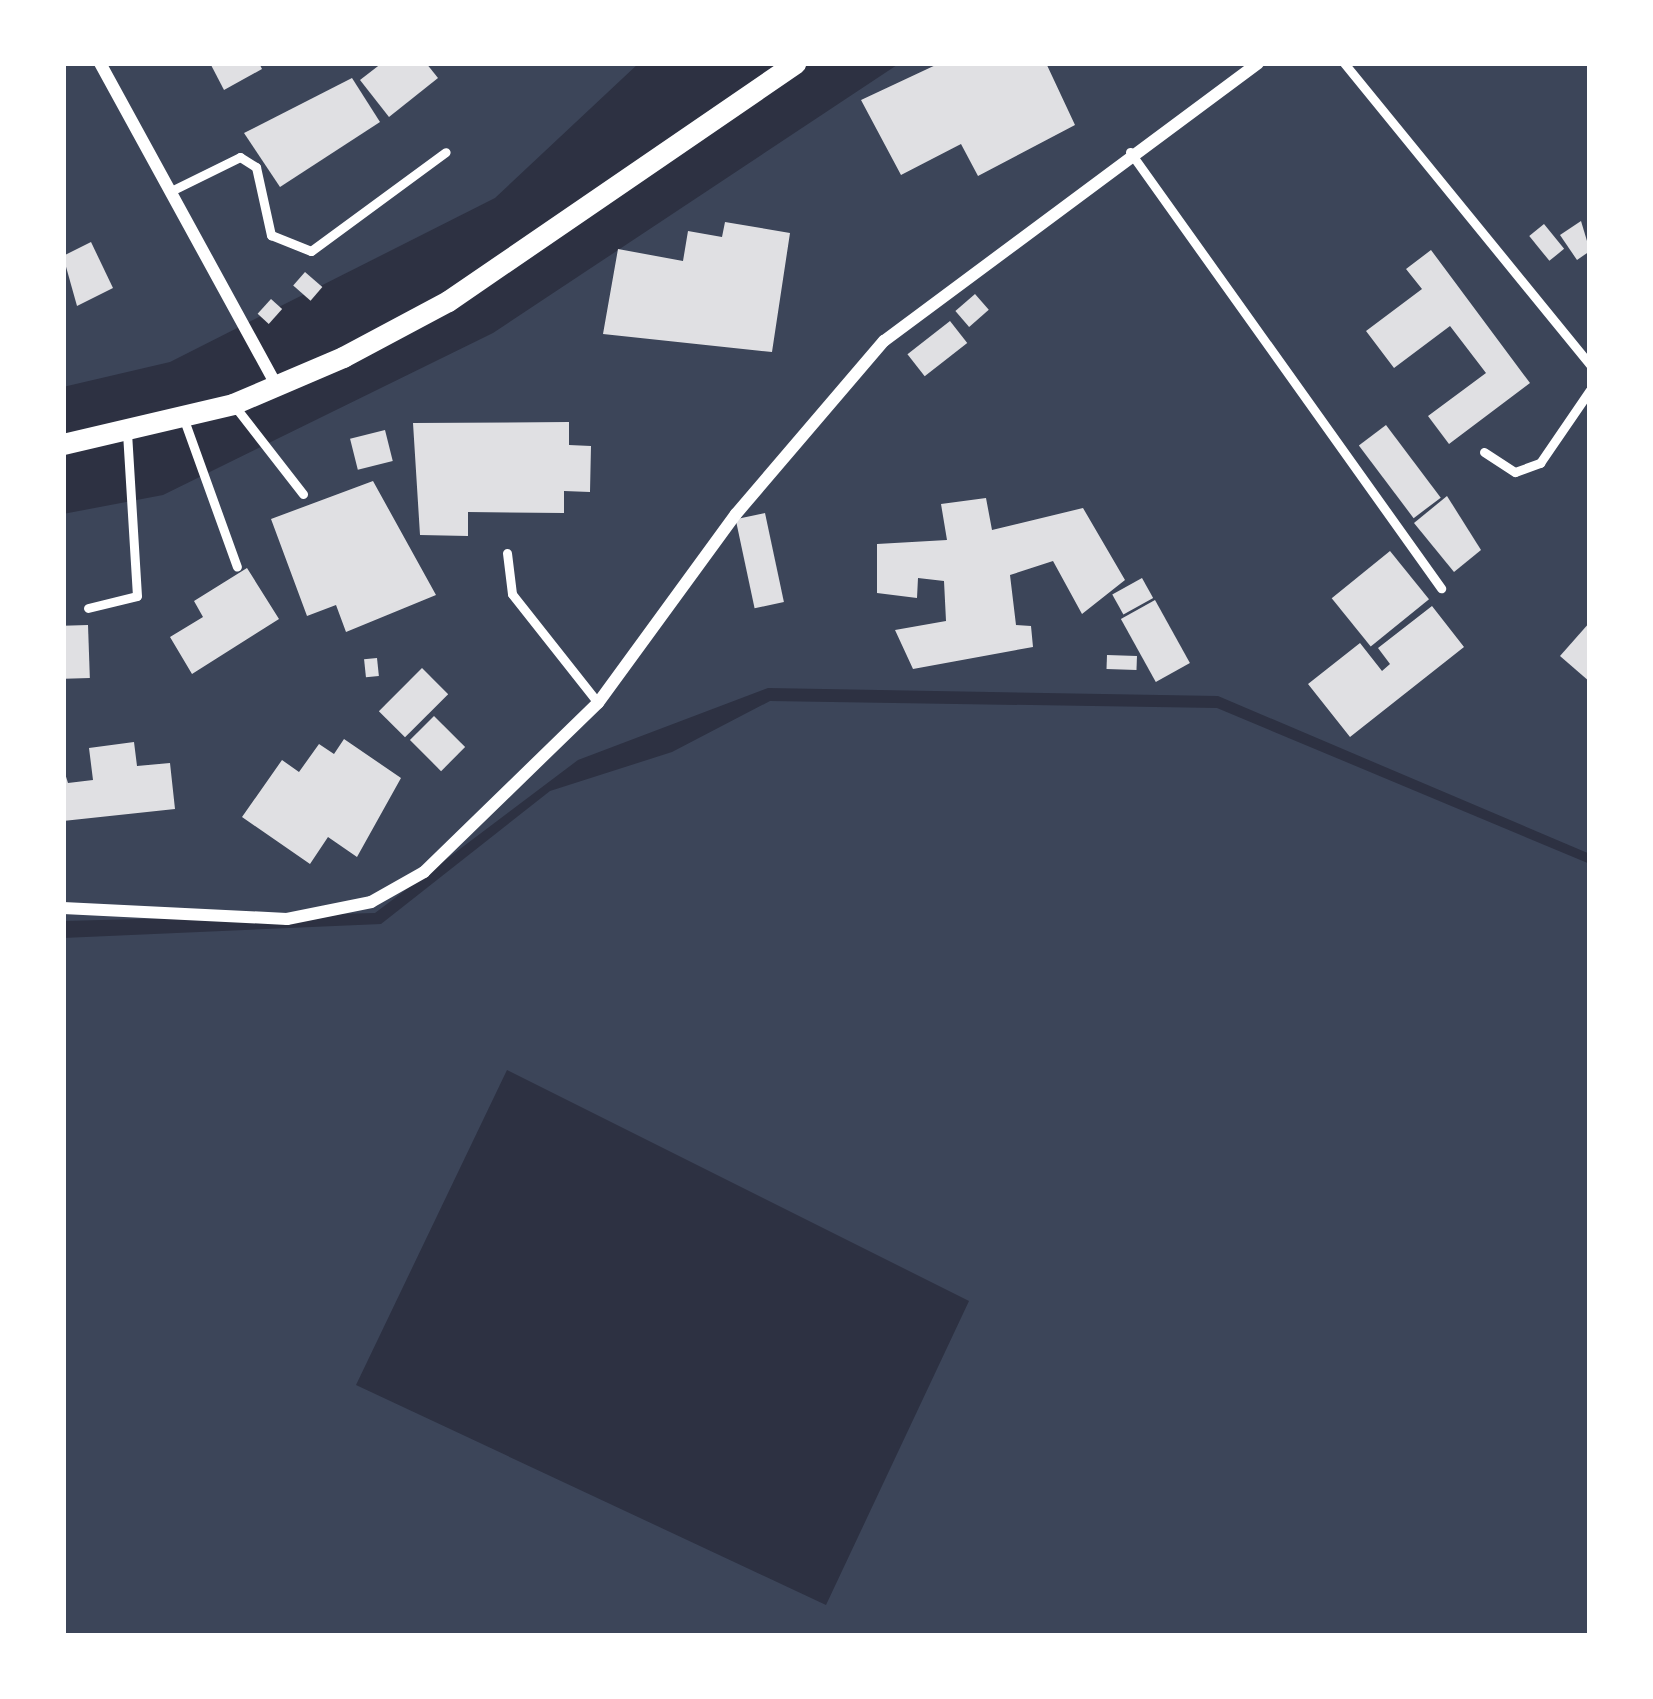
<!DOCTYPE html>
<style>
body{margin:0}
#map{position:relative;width:1653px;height:1699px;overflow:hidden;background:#2d3142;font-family:Lato,sans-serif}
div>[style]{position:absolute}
.green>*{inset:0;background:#3c4559}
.building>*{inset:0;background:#e0e0e3;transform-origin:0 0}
.service>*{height:9px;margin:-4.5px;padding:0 4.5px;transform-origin:4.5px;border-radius:4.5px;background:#fff}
.minor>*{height:12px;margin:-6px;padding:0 6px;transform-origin:6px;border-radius:6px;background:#fff}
.tertiary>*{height:21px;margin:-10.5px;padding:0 10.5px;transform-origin:10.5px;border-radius:10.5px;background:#fff}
span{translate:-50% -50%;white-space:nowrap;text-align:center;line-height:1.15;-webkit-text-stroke:12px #fff;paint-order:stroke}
.frame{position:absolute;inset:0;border:66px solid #fff;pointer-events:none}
</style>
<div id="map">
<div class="green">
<i style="clip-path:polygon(63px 63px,639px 63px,495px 198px,170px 362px,63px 387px)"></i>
<i style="clip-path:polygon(900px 63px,1590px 63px,1590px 854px,1218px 696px,768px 688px,578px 760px,375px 913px,63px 921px,63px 514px,163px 495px,493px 333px)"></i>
<i style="clip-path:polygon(evenodd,770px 701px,1217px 708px,1590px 864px,1590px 1636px,63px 1636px,63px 938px,381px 924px,550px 791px,672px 752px,770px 701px,507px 1070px,969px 1301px,826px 1605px,356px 1385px,507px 1070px)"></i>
</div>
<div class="building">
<i style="clip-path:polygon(210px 63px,259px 63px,262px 69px,224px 90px)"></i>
<i style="clip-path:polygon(382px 63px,426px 63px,438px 78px,389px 117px,360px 80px)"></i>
<i style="clip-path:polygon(940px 63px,1046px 63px,1075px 125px,978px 176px,961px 144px,901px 175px,861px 100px)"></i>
<i style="clip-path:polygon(352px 78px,380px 122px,280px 187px,244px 133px)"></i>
<i style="clip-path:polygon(1581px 221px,1590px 251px,1577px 260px,1560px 235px)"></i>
<i style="clip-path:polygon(725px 222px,790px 233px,772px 352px,603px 334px,618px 249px,683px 261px,688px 231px,722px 237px)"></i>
<i style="left:1544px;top:224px;width:32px;height:19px;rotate:51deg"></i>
<i style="clip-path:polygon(91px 242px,113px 288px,77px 306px,63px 256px)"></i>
<i style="clip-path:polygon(1431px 250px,1530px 383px,1449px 444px,1428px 416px,1486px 373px,1450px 326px,1394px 368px,1366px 331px,1422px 289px,1406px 269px)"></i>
<i style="left:305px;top:272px;width:23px;height:18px;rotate:41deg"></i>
<i style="left:975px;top:294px;width:21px;height:26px;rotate:49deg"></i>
<i style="left:271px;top:299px;width:15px;height:20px;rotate:42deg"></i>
<i style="left:950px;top:321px;width:28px;height:54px;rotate:52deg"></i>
<i style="clip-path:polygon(569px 422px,569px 445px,591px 446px,590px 492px,564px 491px,564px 513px,468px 512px,468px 536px,420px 535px,413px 423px)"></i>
<i style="left:1386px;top:425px;width:91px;height:34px;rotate:53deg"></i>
<i style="left:385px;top:430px;width:32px;height:36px;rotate:76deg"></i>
<i style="clip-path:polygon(373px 481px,436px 595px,346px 632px,336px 605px,307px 616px,271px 519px)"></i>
<i style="clip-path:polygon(1447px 496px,1481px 550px,1454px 572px,1414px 523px)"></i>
<i style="clip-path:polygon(986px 498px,992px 530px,1083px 508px,1125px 580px,1082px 614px,1053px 561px,1010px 575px,1016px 625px,1031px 626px,1033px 647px,913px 669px,895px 630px,946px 621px,944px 581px,918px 578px,917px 598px,877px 593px,877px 544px,947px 540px,941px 504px)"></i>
<i style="left:765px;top:513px;width:91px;height:30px;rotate:78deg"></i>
<i style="left:1390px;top:551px;width:62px;height:75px;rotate:51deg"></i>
<i style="clip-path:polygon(247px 568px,279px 619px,192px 674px,170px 637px,203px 617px,194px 601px)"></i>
<i style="left:1142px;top:578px;width:23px;height:34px;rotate:61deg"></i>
<i style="left:1155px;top:600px;width:72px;height:39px;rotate:61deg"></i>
<i style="clip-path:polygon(1432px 606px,1464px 647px,1350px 737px,1308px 684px,1360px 643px,1382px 671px,1390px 664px,1378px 648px)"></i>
<i style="clip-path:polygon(1590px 622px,1590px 682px,1560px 656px)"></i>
<i style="left:88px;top:625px;width:53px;height:25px;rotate:88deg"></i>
<i style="left:1107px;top:655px;width:30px;height:14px;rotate:2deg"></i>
<i style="left:377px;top:658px;width:18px;height:13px;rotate:84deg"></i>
<i style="left:422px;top:668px;width:37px;height:61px;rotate:45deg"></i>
<i style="left:434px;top:716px;width:44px;height:34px;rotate:45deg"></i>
<i style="clip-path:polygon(344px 739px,401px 778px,357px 857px,328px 837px,310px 864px,242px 817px,282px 760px,299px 772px,319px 744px,334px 754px)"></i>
<i style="clip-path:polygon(134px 742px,137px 766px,170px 763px,175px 809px,63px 821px,63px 767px,68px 783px,93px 780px,89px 748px)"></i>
</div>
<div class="service">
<i style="left:1344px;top:63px;width:390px;rotate:50.8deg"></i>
<i style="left:1130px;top:152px;width:536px;rotate:54.5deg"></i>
<i style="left:171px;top:191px;width:77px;rotate:-26.2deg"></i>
<i style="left:240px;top:157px;width:19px;rotate:32deg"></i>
<i style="left:256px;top:167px;width:70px;rotate:77.6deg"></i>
<i style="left:271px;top:235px;width:43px;rotate:21.8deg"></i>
<i style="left:311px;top:251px;width:167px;rotate:-36.3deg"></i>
<i style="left:233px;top:404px;width:114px;rotate:52.1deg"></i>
<i style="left:183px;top:417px;width:159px;rotate:70.2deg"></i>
<i style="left:1484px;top:452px;width:37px;rotate:33deg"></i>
<i style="left:1515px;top:472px;width:27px;rotate:-20deg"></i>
<i style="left:1540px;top:463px;width:88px;rotate:-55.6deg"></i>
<i style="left:507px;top:553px;width:41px;rotate:83deg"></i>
<i style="left:512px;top:594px;width:139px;rotate:51.7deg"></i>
<i style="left:88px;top:608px;width:50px;rotate:-13.8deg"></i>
<i style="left:137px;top:596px;width:164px;rotate:-93.5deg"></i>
</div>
<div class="minor">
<i style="left:100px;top:63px;width:368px;rotate:61.3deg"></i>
<i style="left:63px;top:908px;width:224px;rotate:2.8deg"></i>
<i style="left:287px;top:919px;width:86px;rotate:-11.4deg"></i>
<i style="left:371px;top:902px;width:61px;rotate:-29.5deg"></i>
<i style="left:424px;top:872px;width:243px;rotate:-44.2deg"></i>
<i style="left:598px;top:703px;width:234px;rotate:-53.9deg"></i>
<i style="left:736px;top:514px;width:228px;rotate:-49.5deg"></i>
<i style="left:884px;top:341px;width:466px;rotate:-36.6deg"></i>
</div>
<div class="tertiary">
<i style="left:63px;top:444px;width:175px;rotate:-13.2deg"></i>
<i style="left:233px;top:404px;width:120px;rotate:-23.1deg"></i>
<i style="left:343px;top:357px;width:119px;rotate:-28.1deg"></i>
<i style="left:448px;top:301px;width:421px;rotate:-34.4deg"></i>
</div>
<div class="frame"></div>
</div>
